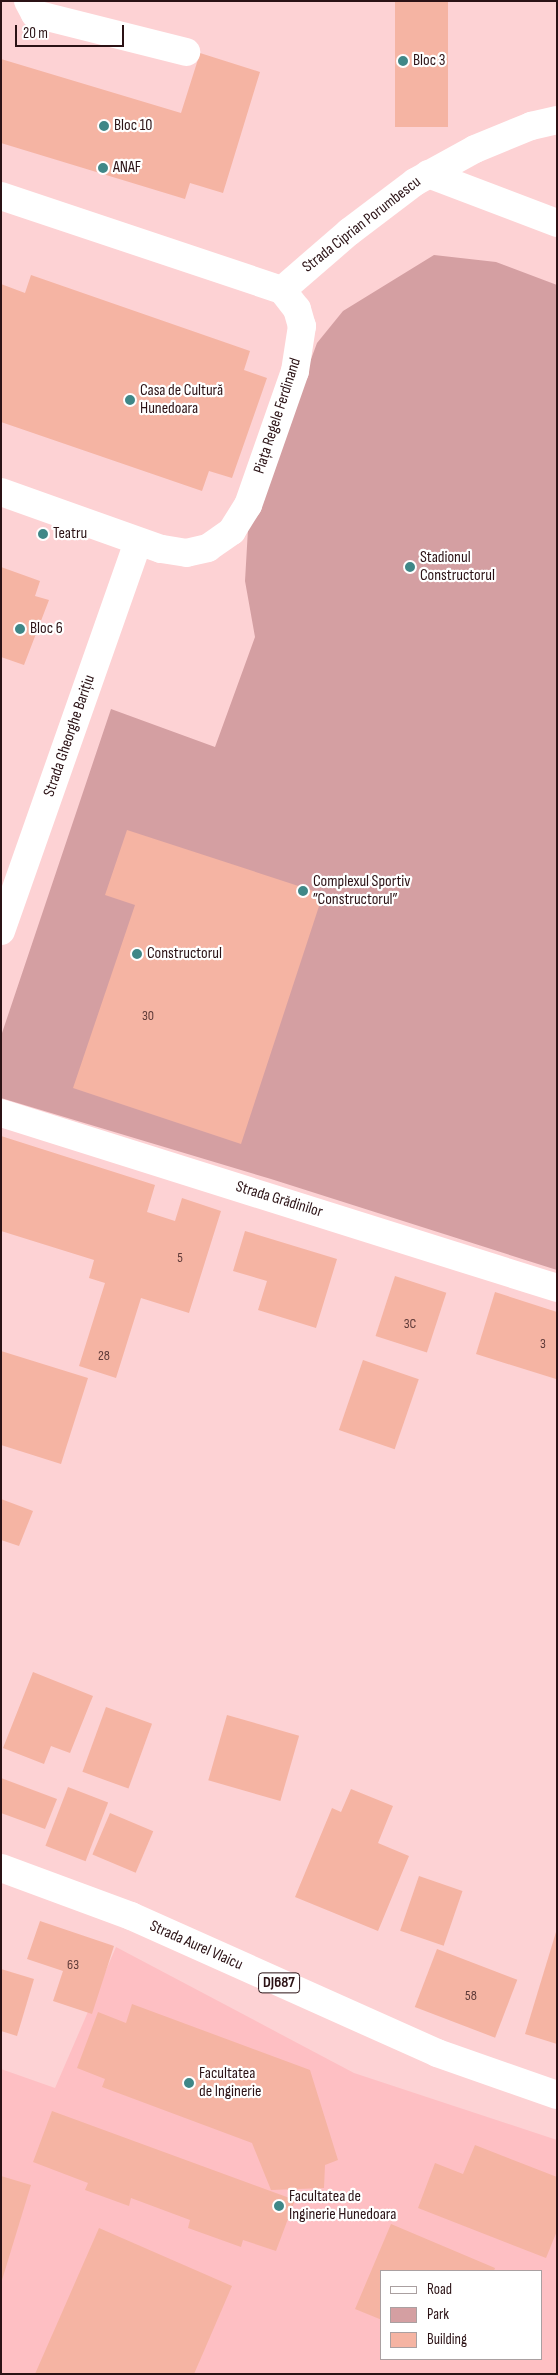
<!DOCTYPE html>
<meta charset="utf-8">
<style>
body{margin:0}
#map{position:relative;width:558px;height:2375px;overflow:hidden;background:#fdd2d4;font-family:"Sofia Sans Condensed",sans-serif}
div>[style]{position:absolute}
.built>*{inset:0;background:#febfc3}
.green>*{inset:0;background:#d49fa2}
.building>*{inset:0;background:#f5b4a3;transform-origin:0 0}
.minor>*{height:28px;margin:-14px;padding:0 14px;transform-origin:14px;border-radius:14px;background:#fff}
.major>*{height:28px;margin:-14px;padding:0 14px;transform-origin:14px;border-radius:14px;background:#fff}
.dots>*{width:14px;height:14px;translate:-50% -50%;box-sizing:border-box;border:2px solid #fff;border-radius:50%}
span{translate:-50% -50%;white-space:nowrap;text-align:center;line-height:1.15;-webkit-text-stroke:4.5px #fff;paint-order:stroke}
.number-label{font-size:14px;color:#5e3a38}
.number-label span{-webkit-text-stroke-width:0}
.shield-label span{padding:1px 4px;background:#fff;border:1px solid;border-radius:4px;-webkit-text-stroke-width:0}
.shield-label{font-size:15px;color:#2b1215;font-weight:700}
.poi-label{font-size:16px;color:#2b1215}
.left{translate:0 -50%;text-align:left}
.street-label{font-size:16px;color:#2b1215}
.frame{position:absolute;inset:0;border:2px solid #2b1215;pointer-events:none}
.legend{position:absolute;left:380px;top:2270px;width:162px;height:90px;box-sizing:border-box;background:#fff;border:1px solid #aaa0a1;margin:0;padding:6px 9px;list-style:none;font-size:15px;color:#2b1215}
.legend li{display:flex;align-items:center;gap:10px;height:25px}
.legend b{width:25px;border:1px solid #aaa0a1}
.scale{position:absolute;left:15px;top:25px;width:109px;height:22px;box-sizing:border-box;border:2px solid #2b1215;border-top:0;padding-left:6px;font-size:15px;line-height:18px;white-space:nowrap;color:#2b1215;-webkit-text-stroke:4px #fff;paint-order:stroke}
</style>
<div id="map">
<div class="built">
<i style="clip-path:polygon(evenodd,116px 1947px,354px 2073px,557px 2140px,557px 2374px,1px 2374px,1px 2069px,55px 2088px,116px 1947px,382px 2271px,542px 2271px,542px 2359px,382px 2359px,382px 2271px)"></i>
</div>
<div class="green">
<i style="clip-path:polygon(434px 255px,496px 262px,557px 285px,557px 1270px,271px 1179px,1px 1098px,1px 1036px,111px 709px,215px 747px,255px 637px,245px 581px,248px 529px,317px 343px,343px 311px)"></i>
</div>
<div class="building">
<i style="left:395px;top:1px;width:53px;height:126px"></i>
<i style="clip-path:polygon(200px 53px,260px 72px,223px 193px,190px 183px,185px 199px,1px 143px,1px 59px,181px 113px)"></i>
<i style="clip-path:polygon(31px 275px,250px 351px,244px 370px,267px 378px,232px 478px,209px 471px,202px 491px,1px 422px,1px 284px,25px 293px)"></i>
<i style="clip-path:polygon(1px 567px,40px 581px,35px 596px,49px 600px,24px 665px,1px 657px)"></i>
<i style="clip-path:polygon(127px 830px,323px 894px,241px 1144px,73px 1088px,135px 905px,105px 895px)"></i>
<i style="clip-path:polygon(1px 1136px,155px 1185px,147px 1212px,175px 1221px,182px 1198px,221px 1211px,189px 1313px,141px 1298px,116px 1378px,79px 1366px,105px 1283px,89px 1278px,94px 1260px,1px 1231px)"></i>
<i style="clip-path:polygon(245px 1231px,337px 1259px,316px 1328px,258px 1310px,267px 1281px,233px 1271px)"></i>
<i style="left:395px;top:1276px;width:54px;height:63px;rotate:18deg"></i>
<i style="clip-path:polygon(495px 1292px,557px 1312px,556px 1379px,476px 1354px)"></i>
<i style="clip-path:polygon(1px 1351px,88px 1378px,61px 1464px,1px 1445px)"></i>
<i style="left:363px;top:1360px;width:59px;height:74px;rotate:19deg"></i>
<i style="clip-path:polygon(1px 1499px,33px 1511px,19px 1546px,1px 1540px)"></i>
<i style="clip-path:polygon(33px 1672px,93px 1696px,70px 1753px,51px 1746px,44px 1764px,3px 1748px)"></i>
<i style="left:106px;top:1707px;width:49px;height:69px;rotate:20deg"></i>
<i style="left:227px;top:1715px;width:75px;height:68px;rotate:16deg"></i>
<i style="clip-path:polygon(1px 1778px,57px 1799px,45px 1829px,1px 1813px)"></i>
<i style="left:68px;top:1787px;width:43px;height:63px;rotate:21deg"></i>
<i style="clip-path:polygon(351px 1789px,393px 1806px,378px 1843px,409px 1856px,378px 1931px,295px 1897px,332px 1808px,341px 1812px)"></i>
<i style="left:110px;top:1813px;width:47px;height:45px;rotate:23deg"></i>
<i style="left:419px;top:1876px;width:46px;height:58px;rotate:19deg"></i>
<i style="clip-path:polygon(40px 1921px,114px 1946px,92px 2014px,53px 2001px,63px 1971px,27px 1959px)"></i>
<i style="clip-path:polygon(556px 1932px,557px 1932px,557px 2044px,525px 2034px)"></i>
<i style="left:437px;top:1949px;width:86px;height:62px;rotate:21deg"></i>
<i style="clip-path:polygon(1px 1969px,34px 1979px,17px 2036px,1px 2031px)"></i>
<i style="clip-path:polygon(132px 2004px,310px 2070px,338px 2160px,325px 2165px,324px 2188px,271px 2190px,252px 2143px,102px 2087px,105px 2079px,77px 2068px,98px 2012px,126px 2023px)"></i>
<i style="clip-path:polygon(52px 2111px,295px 2200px,276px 2251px,243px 2240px,241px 2247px,188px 2228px,190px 2220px,131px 2198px,129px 2206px,85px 2190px,88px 2183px,33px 2162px)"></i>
<i style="clip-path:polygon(475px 2145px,557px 2177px,557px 2231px,546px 2258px,418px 2208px,435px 2163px,463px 2174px)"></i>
<i style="clip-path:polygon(1px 2176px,31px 2185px,2px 2280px,1px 2280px)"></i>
<i style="clip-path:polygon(391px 2224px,495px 2268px,494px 2271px,382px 2271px,382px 2320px,355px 2309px)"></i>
<i style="clip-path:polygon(99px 2228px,232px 2286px,194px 2374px,35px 2374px)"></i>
</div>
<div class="minor">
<i style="left:28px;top:1px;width:15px;rotate:62deg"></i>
<i style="left:35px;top:14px;width:156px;rotate:14.1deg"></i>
<i style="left:428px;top:174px;width:138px;rotate:20.8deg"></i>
<i style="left:1px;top:196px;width:296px;rotate:18.5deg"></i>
<i style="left:282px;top:290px;width:24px;rotate:52deg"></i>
<i style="left:297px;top:309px;width:18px;rotate:74deg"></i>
<i style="left:302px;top:326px;width:46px;rotate:98.8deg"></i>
<i style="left:295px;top:371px;width:142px;rotate:109.3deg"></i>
<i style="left:248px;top:505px;width:31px;rotate:122deg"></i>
<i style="left:232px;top:531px;width:29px;rotate:145deg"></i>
<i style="left:208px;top:548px;width:22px;rotate:167deg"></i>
<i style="left:187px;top:553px;width:26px;rotate:-171deg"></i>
<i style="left:161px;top:549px;width:170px;rotate:-160.4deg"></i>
<i style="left:282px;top:290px;width:89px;rotate:-40.9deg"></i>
<i style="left:349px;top:232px;width:83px;rotate:-37.1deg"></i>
<i style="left:415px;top:182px;width:68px;rotate:-28.8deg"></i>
<i style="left:475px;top:149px;width:61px;rotate:-22.3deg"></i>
<i style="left:531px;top:126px;width:27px;rotate:-13deg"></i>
<i style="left:1px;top:931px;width:413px;rotate:-70.6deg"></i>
<i style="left:1px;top:1113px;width:583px;rotate:17.47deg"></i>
</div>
<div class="major">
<i style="left:1px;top:1868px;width:139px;rotate:20.3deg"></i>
<i style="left:131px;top:1916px;width:335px;rotate:24.1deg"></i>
<i style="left:437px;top:2053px;width:127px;rotate:19.3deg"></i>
</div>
<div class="dots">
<i style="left:403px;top:61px;background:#3f8787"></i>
<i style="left:104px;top:126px;background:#3f8787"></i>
<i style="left:103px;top:168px;background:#3f8787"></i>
<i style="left:130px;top:400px;background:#3f8787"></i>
<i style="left:43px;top:534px;background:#3f8787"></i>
<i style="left:410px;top:567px;background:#3f8787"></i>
<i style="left:20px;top:629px;background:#3f8787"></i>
<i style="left:303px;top:891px;background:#3f8787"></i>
<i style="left:137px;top:954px;background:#3f8787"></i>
<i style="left:189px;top:2083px;background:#3f8787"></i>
<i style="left:279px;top:2206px;background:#3f8787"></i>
</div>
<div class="number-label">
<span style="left:148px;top:1016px">30</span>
<span style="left:180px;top:1258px">5</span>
<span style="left:410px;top:1324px">3C</span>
<span style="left:543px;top:1344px">3</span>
<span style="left:104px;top:1356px">28</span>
<span style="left:73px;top:1965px">63</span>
<span style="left:471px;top:1996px">58</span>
</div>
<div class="shield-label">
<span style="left:279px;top:1983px">DJ687</span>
</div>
<div class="poi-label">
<span class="left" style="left:413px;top:61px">Bloc 3</span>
<span class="left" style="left:114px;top:126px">Bloc 10</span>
<span class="left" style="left:113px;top:168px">ANAF</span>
<span class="left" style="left:140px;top:400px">Casa de Cultură<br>Hunedoara</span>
<span class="left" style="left:53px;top:534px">Teatru</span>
<span class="left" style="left:420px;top:567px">Stadionul<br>Constructorul</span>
<span class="left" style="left:30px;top:629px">Bloc 6</span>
<span class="left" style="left:313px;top:891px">Complexul Sportiv<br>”Constructorul”</span>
<span class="left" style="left:147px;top:954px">Constructorul</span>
<span class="left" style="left:199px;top:2083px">Facultatea<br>de Inginerie</span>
<span class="left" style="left:289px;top:2206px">Facultatea de<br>Inginerie Hunedoara</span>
</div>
<div class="street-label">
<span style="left:362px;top:225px;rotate:-38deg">Strada Ciprian Porumbescu</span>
<span style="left:278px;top:416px;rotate:-72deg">Piața Regele Ferdinand</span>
<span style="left:70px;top:736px;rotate:-71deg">Strada Gheorghe Barițiu</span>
<span style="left:279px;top:1200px;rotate:17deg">Strada Grădinilor</span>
<span style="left:196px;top:1946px;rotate:24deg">Strada Aurel Vlaicu</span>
</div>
<div class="frame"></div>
<ul class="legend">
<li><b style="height:6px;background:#fff"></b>Road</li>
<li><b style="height:14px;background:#d49fa2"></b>Park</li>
<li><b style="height:14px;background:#f5b4a3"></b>Building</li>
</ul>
<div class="scale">20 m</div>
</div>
